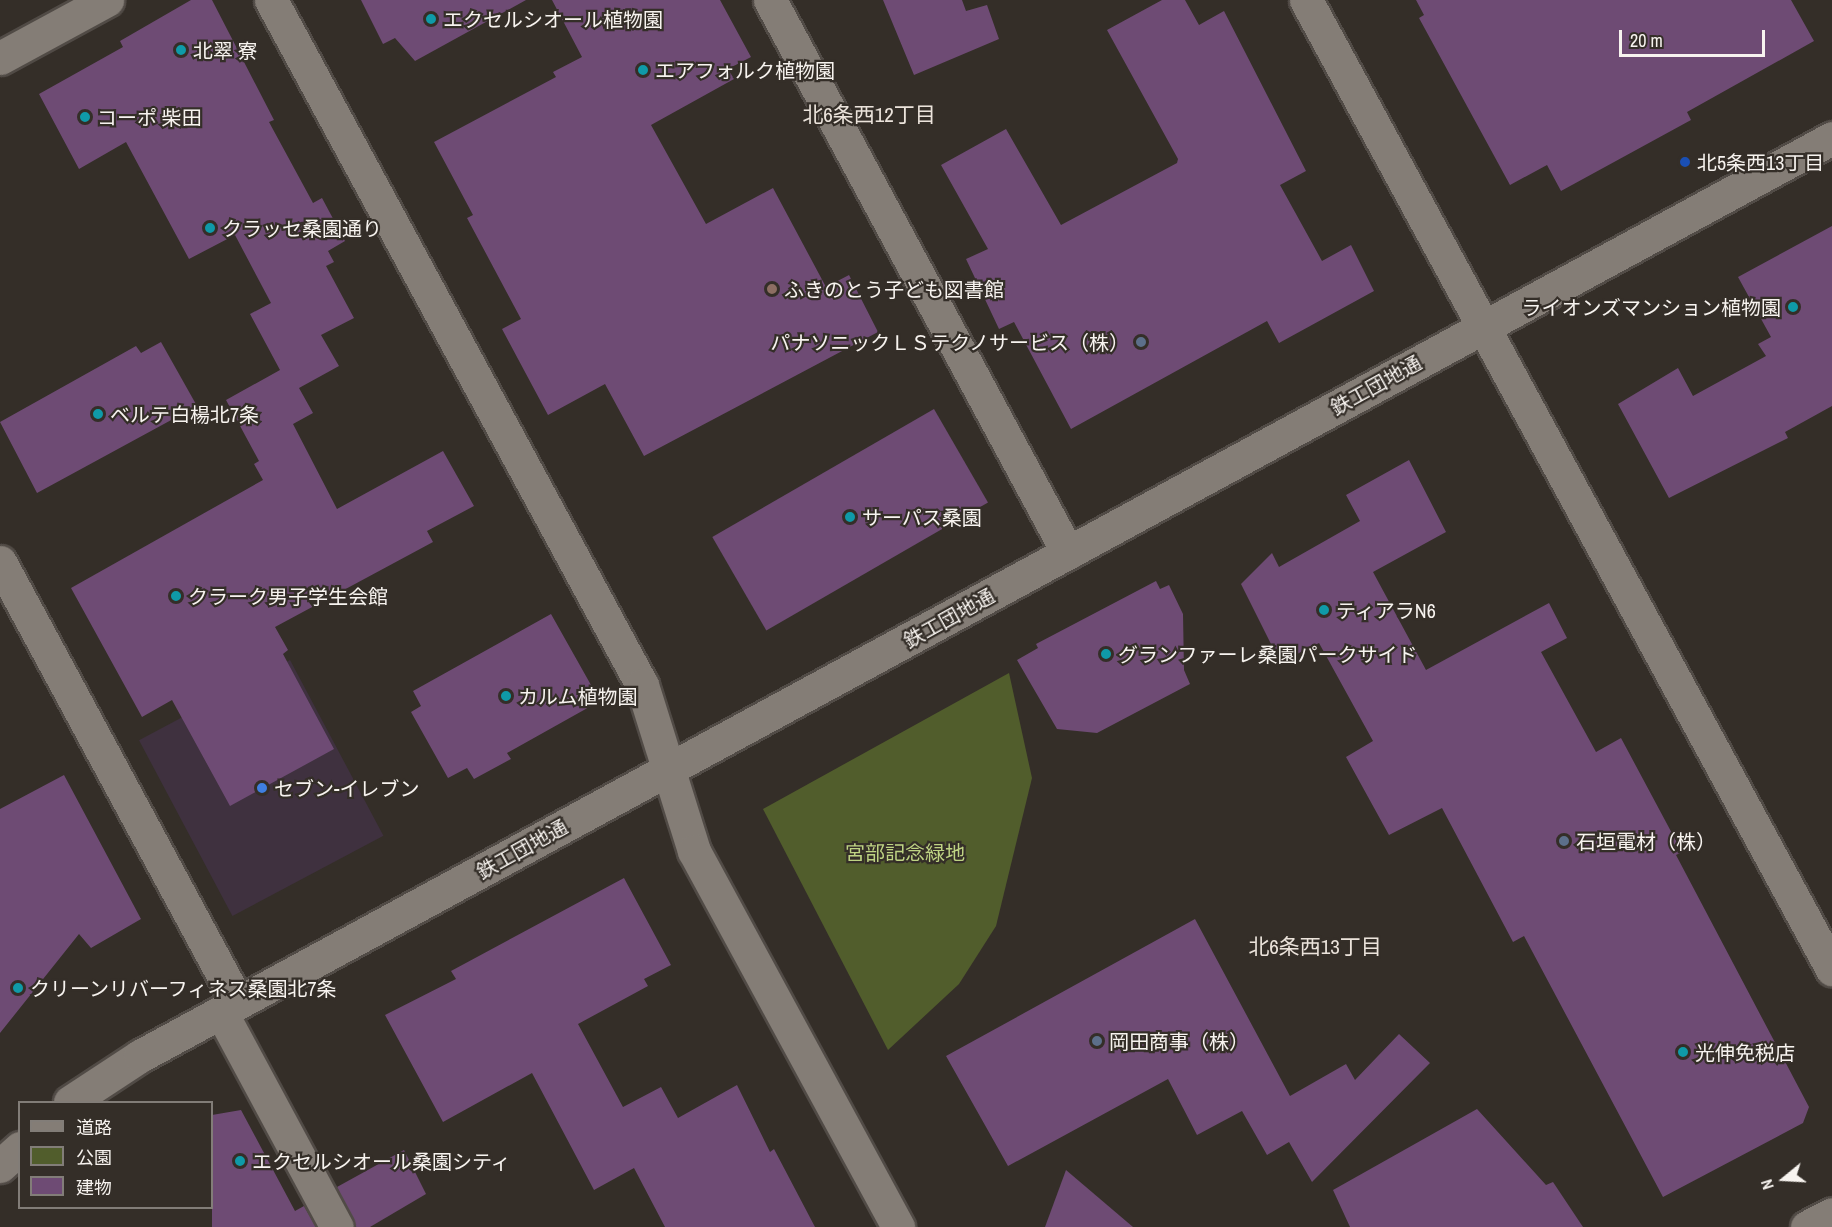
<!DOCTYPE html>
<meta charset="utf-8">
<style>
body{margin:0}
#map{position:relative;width:1832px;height:1227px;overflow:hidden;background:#342e28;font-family:"Archivo Narrow","Noto Sans JP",sans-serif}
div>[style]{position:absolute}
.commercial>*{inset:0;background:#3f313f;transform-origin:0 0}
.green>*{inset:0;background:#515d2c}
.building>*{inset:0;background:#6e4b74;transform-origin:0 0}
.roads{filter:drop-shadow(2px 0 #514b46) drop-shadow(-2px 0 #514b46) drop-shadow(0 2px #514b46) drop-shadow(0 -2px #514b46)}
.minor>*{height:33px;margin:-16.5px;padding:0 16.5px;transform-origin:16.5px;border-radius:16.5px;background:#847d76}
.dots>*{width:16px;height:16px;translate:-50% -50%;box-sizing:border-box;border:3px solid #342e28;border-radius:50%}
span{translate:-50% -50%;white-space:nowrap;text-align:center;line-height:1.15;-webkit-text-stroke:4.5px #342e28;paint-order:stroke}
.poi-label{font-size:20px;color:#f7f3ef}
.left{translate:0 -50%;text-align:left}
.right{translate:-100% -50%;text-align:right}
.street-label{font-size:20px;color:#f7f3ef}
.park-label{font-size:20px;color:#bed383}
.neighbourhood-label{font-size:21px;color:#ebe3db}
.legend{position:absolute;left:18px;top:1101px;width:195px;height:108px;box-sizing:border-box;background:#342e28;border:2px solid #827d78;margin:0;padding:8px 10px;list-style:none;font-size:18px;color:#f7f3ef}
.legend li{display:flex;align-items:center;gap:12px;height:30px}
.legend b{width:30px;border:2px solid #827d78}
.north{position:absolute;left:1754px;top:1149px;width:60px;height:60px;-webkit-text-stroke:4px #342e28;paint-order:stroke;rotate:252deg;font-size:16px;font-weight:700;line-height:24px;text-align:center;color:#f7f3ef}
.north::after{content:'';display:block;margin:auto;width:21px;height:27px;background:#f7f3ef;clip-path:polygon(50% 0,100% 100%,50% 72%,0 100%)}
.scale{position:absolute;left:1619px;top:30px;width:146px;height:27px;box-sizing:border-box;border:3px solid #f7f3ef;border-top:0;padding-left:8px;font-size:18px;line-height:21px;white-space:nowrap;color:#f7f3ef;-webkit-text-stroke:4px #342e28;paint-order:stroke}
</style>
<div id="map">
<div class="commercial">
<i style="left:290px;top:660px;width:199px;height:171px;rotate:62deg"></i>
</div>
<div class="green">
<i style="clip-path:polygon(1009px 673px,1032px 778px,996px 926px,959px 984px,888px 1050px,763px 809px)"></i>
</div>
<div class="building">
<i style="clip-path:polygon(191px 0,212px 0,274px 120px,269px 122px,313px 203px,322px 198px,345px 241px,328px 251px,334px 262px,326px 266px,354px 318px,321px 335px,339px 366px,299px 388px,313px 413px,293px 424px,337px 509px,443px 451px,474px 506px,427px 531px,433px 542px,275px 627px,288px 650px,283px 654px,334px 749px,230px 806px,172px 700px,142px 717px,71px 588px,263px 480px,254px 464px,259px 461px,226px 400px,280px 370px,250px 314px,271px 303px,235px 235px,189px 259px,126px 142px,79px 169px,39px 94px,123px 47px,120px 41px)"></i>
<i style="clip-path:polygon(361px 0,526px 0,415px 61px,395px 38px,383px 44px)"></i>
<i style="clip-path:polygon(552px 0,720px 0,751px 57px,728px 69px,734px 79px,651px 125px,706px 224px,773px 188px,826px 287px,849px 275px,878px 332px,644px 456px,605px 384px,548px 415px,502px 329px,521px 319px,467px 218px,473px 215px,434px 142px,556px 77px,553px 72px,582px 57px)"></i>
<i style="clip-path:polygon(883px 0,962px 0,966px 11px,987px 5px,999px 39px,914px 75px)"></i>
<i style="clip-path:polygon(1162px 0,1185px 0,1199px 25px,1224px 11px,1306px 171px,1280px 185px,1322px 261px,1351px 245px,1374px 291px,1279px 343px,1267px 321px,1071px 429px,1014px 322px,999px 329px,966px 259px,988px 249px,941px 165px,1006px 129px,1061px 225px,1177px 163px,1178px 159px,1107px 30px)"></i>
<i style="clip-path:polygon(1416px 0,1791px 0,1814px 41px,1687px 112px,1691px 120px,1561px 191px,1547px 165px,1510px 185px,1419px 18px,1424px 15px)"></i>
<i style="clip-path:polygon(1832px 226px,1832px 406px,1785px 432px,1788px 438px,1669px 498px,1618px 404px,1678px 368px,1693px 396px,1766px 356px,1758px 344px,1771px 337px,1738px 277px)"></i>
<i style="clip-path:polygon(161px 342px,197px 406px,37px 493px,0 422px,136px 346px,141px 353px)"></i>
<i style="left:934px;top:409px;width:108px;height:256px;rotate:60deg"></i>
<i style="clip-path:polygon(1409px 460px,1446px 532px,1373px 572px,1426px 670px,1549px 603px,1567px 638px,1541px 652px,1596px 752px,1621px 738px,1682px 852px,1676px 855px,1809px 1107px,1803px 1123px,1663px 1197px,1524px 936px,1513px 942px,1442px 808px,1389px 835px,1346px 757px,1373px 741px,1319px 643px,1293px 656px,1284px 645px,1275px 652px,1241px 584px,1272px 553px,1279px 567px,1360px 521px,1346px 495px)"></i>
<i style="clip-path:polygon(1156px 581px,1160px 589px,1169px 585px,1183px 614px,1184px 670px,1190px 684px,1097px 733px,1057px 729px,1017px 660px,1038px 648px,1036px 644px)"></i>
<i style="clip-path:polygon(551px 614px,600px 701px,507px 753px,511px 759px,474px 779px,467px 768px,448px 778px,411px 712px,421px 706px,413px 691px)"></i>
<i style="clip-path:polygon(64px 775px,141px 919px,91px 948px,79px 934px,0 1033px,0 809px)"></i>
<i style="clip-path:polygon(624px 878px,671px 965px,644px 979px,648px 986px,578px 1024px,623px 1107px,661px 1087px,678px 1118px,737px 1085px,770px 1152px,774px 1149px,815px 1227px,665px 1227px,634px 1168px,594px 1190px,532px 1073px,443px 1122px,385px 1015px,456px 979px,451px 971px)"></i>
<i style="clip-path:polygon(1195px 919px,1290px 1096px,1346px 1064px,1355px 1080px,1399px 1034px,1430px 1063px,1312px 1182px,1289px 1142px,1267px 1155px,1242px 1111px,1197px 1135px,1168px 1079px,1008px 1166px,946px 1056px)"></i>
<i style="clip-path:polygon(1477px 1109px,1546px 1185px,1553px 1182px,1583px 1227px,1350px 1227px,1333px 1190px)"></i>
<i style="clip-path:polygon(241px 1110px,295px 1211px,304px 1206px,316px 1227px,212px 1227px,212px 1115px)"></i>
<i style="clip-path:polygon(404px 1150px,426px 1194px,370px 1227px,356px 1227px,337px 1187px)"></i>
<i style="clip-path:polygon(1066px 1170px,1133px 1227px,1045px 1227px)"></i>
</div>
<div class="roads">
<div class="minor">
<i style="left:271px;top:0;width:779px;rotate:61.56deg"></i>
<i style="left:642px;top:685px;width:174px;rotate:72.6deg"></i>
<i style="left:694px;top:851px;width:428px;rotate:61.5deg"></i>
<i style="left:770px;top:0;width:628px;rotate:61.68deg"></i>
<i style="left:1306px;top:0;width:1103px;rotate:61.51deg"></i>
<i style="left:0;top:58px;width:122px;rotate:-28.5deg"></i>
<i style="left:0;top:562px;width:501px;rotate:61.65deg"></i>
<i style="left:221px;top:1012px;width:244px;rotate:61.7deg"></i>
<i style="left:70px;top:1102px;width:84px;rotate:-33.3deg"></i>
<i style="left:140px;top:1056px;width:1925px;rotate:-28.48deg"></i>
<i style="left:0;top:1166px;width:27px;rotate:-42deg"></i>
<i style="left:1807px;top:1227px;width:28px;rotate:-27deg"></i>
</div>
</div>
<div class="dots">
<i style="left:431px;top:19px;background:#0f9aa8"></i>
<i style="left:181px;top:50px;background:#0f9aa8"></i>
<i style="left:643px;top:70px;background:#0f9aa8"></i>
<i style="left:85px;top:117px;background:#0f9aa8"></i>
<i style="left:1685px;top:162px;background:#1a4fb4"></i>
<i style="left:210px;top:228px;background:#0f9aa8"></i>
<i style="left:772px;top:289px;background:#8d6e63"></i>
<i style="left:1793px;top:307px;background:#0f9aa8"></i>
<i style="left:1141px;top:342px;background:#5c6f8a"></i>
<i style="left:98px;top:414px;background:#0f9aa8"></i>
<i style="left:850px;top:517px;background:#0f9aa8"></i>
<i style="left:176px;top:596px;background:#0f9aa8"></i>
<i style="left:1324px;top:610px;background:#0f9aa8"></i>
<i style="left:1106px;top:654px;background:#0f9aa8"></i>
<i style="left:506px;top:696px;background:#0f9aa8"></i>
<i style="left:262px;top:788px;background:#3f7fe0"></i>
<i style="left:1564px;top:841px;background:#5c6f8a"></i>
<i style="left:18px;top:988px;background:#0f9aa8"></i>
<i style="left:1097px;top:1041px;background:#5c6f8a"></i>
<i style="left:1683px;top:1052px;background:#0f9aa8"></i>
<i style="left:240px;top:1161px;background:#0f9aa8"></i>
</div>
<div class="poi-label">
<span class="left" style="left:443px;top:19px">エクセルシオール植物園</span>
<span class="left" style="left:193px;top:50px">北翠 寮</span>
<span class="left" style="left:655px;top:70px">エアフォルク植物園</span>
<span class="left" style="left:97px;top:117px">コーポ 柴田</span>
<span class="left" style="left:1697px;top:162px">北5条西13丁目</span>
<span class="left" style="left:222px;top:228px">クラッセ桑園通り</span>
<span class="left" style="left:784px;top:289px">ふきのとう子ども図書館</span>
<span class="right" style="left:1781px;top:307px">ライオンズマンション植物園</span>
<span class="right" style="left:1129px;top:342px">パナソニックＬＳテクノサービス（株）</span>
<span class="left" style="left:110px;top:414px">ベルテ白楊北7条</span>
<span class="left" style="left:862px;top:517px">サーパス桑園</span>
<span class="left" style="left:188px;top:596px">クラーク男子学生会館</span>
<span class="left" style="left:1336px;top:610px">ティアラN6</span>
<span class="left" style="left:1118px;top:654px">グランファーレ桑園パークサイド</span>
<span class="left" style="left:518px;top:696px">カルム植物園</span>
<span class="left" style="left:274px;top:788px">セブン-イレブン</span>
<span class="left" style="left:1576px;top:841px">石垣電材（株）</span>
<span class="left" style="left:30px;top:988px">クリーンリバーフィネス桑園北7条</span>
<span class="left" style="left:1109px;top:1041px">岡田商事（株）</span>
<span class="left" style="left:1695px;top:1052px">光伸免税店</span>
<span class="left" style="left:252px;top:1161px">エクセルシオール桑園シティ</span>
</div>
<div class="street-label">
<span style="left:1376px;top:385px;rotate:-29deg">鉄工団地通</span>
<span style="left:949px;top:618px;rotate:-29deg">鉄工団地通</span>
<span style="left:522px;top:849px;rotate:-29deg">鉄工団地通</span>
</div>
<div class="park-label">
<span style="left:905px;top:852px">宮部記念緑地</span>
</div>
<div class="neighbourhood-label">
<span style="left:869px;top:115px">北6条西12丁目</span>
<span style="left:1315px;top:947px">北6条西13丁目</span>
</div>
<ul class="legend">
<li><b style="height:8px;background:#847d76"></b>道路</li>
<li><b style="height:16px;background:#515d2c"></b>公園</li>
<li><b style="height:16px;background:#6e4b74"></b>建物</li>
</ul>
<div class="north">N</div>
<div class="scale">20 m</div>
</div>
